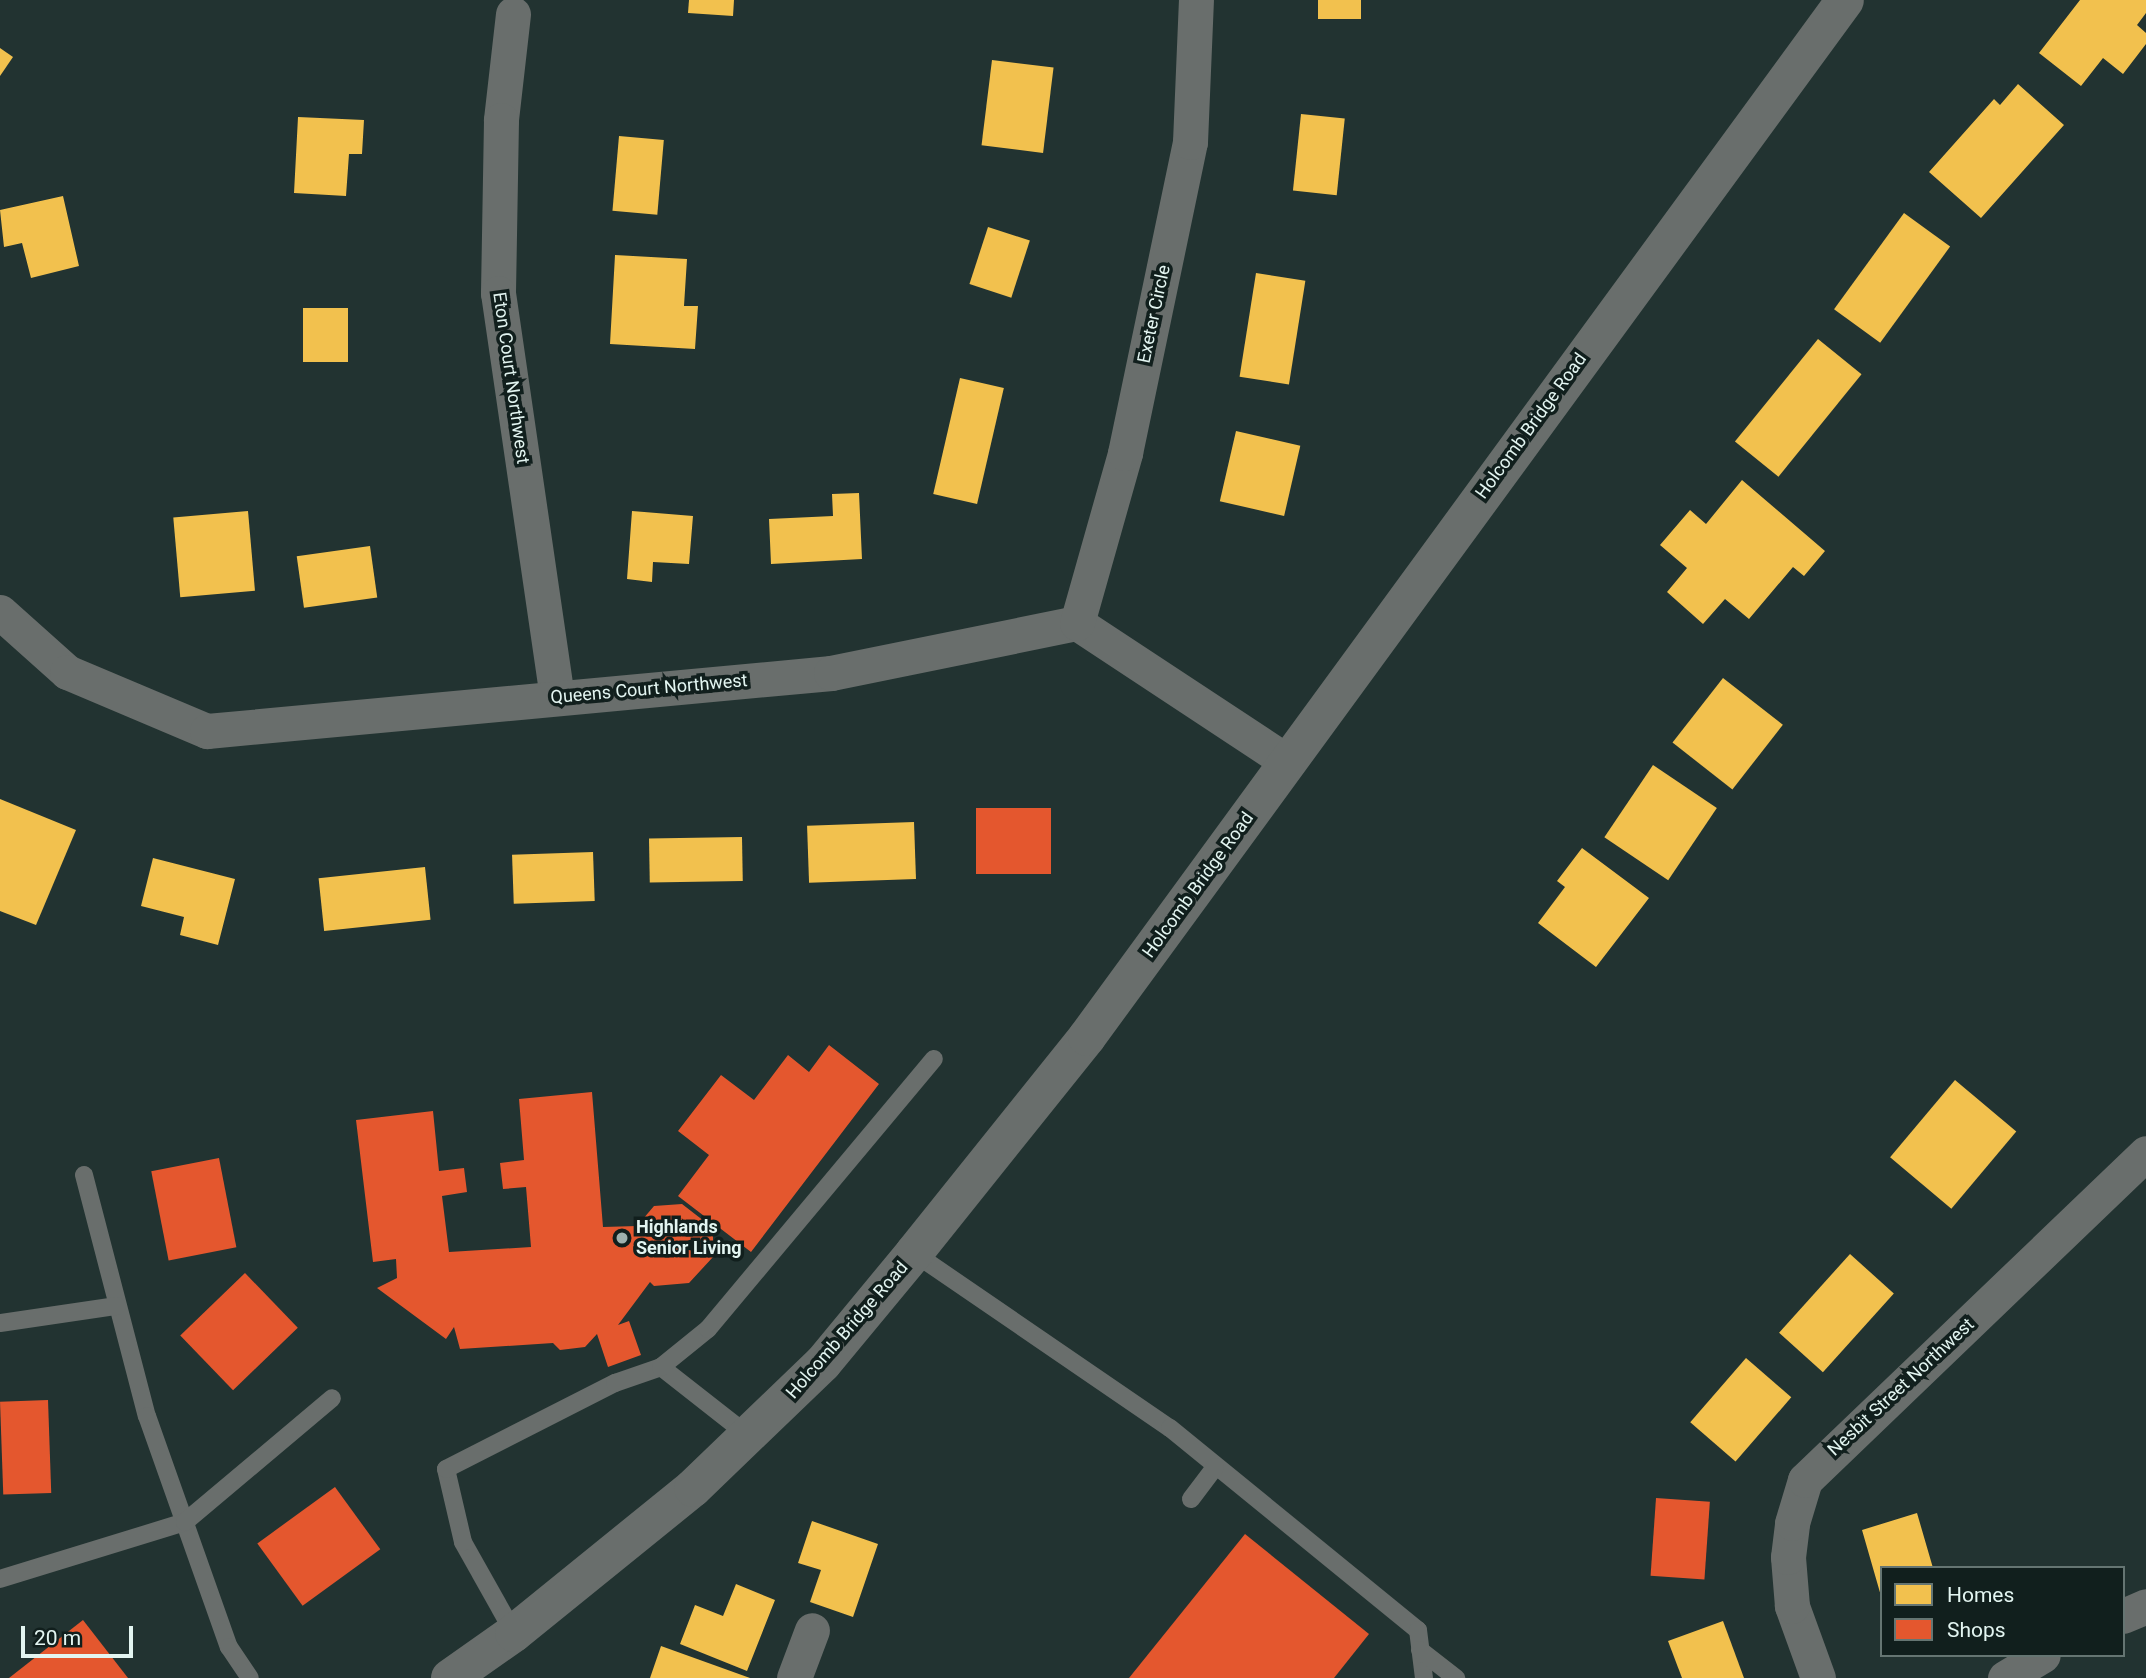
<!DOCTYPE html>
<style>
body{margin:0}
#map{position:relative;width:2146px;height:1678px;overflow:hidden;background:#223331;font-family:Roboto,sans-serif}
div>[style]{position:absolute}
.homes>*{inset:0;background:#f2c14e;transform-origin:0 0}
.shops>*{inset:0;background:#e4572e;transform-origin:0 0}
.service>*{height:18px;margin:-9px;padding:0 9px;transform-origin:9px;border-radius:9px;background:#696e6c}
.minor>*{height:35px;margin:-17.5px;padding:0 17.5px;transform-origin:17.5px;border-radius:17.5px;background:#696e6c}
.tertiary>*{height:38px;margin:-19px;padding:0 19px;transform-origin:19px;border-radius:19px;background:#696e6c}
.dots>*{width:19px;height:19px;translate:-50% -50%;box-sizing:border-box;border:4px solid #111f1d;border-radius:50%}
span{translate:-50% -50%;white-space:nowrap;text-align:center;line-height:1.15;-webkit-text-stroke:7px #111f1d;paint-order:stroke}
.street-label{font-size:18px;color:#e3f5f1}
.poi-label{font-size:18px;color:#e3f5f1;font-weight:700}
.left{translate:0 -50%;text-align:left}
.legend{position:absolute;left:1880px;top:1566px;width:245px;height:91px;box-sizing:border-box;background:#111f1d;border:2px solid #657572;margin:0;padding:9px 12px;list-style:none;font-size:21px;color:#e3f5f1}
.legend li{display:flex;align-items:center;gap:14px;height:35px}
.legend b{width:35px;border:2px solid #657572}
.scale{position:absolute;left:21px;top:1626px;width:112px;height:32px;box-sizing:border-box;border:4px solid #e3f5f1;border-top:0;padding-left:9px;font-size:21px;line-height:24px;white-space:nowrap;color:#e3f5f1;-webkit-text-stroke:5px #111f1d;paint-order:stroke}
</style>
<div id="map">
<div class="homes">
<i style="clip-path:polygon(689px 0,734px 0,733px 16px,688px 13px)"></i>
<i style="left:1318px;top:0;width:43px;height:19px"></i>
<i style="clip-path:polygon(2080px 0,2146px 0,2146px 13px,2137px 25px,2146px 33px,2146px 44px,2123px 74px,2103px 58px,2081px 86px,2039px 53px)"></i>
<i style="clip-path:polygon(0 48px,13px 57px,0 76px)"></i>
<i style="left:992px;top:60px;width:62px;height:86px;rotate:7deg"></i>
<i style="clip-path:polygon(2018px 84px,2064px 125px,1981px 218px,1929px 172px,1994px 99px,2000px 105px)"></i>
<i style="left:1301px;top:114px;width:44px;height:77px;rotate:6deg"></i>
<i style="clip-path:polygon(298px 117px,364px 120px,362px 154px,349px 154px,346px 196px,294px 193px)"></i>
<i style="left:619px;top:136px;width:45px;height:75px;rotate:5deg"></i>
<i style="clip-path:polygon(63px 196px,79px 266px,31px 278px,22px 243px,4px 247px,0 210px)"></i>
<i style="left:1904px;top:213px;width:57px;height:119px;rotate:36deg"></i>
<i style="left:988px;top:227px;width:44px;height:60px;rotate:18deg"></i>
<i style="clip-path:polygon(615px 255px,687px 259px,684px 306px,698px 306px,695px 349px,610px 344px)"></i>
<i style="left:1256px;top:273px;width:50px;height:105px;rotate:9deg"></i>
<i style="left:303px;top:308px;width:45px;height:54px"></i>
<i style="left:1818px;top:339px;width:56px;height:132px;rotate:39deg"></i>
<i style="left:960px;top:378px;width:45px;height:119px;rotate:13deg"></i>
<i style="left:1236px;top:431px;width:66px;height:72px;rotate:13deg"></i>
<i style="clip-path:polygon(1742px 480px,1825px 551px,1804px 576px,1793px 567px,1749px 619px,1725px 599px,1703px 624px,1667px 592px,1687px 568px,1660px 545px,1690px 510px,1706px 524px)"></i>
<i style="clip-path:polygon(859px 493px,862px 559px,771px 564px,769px 519px,833px 516px,832px 494px)"></i>
<i style="left:248px;top:511px;width:80px;height:75px;rotate:85deg"></i>
<i style="clip-path:polygon(632px 511px,693px 516px,689px 564px,653px 562px,652px 582px,627px 579px)"></i>
<i style="left:370px;top:546px;width:52px;height:74px;rotate:82deg"></i>
<i style="left:1723px;top:678px;width:76px;height:82px;rotate:38deg"></i>
<i style="left:1653px;top:765px;width:77px;height:87px;rotate:34deg"></i>
<i style="clip-path:polygon(0 799px,76px 830px,36px 925px,0 911px)"></i>
<i style="left:914px;top:822px;width:57px;height:107px;rotate:88deg"></i>
<i style="left:742px;top:837px;width:44px;height:93px;rotate:89deg"></i>
<i style="clip-path:polygon(1582px 848px,1649px 898px,1596px 967px,1538px 923px,1565px 887px,1557px 881px)"></i>
<i style="left:593px;top:852px;width:49px;height:81px;rotate:88deg"></i>
<i style="clip-path:polygon(153px 858px,235px 879px,218px 945px,180px 935px,184px 917px,141px 906px)"></i>
<i style="left:425px;top:867px;width:53px;height:107px;rotate:84deg"></i>
<i style="left:1955px;top:1080px;width:80px;height:101px;rotate:40deg"></i>
<i style="left:1850px;top:1254px;width:59px;height:106px;rotate:42deg"></i>
<i style="left:1746px;top:1358px;width:60px;height:85px;rotate:41deg"></i>
<i style="clip-path:polygon(1917px 1513px,1933px 1568px,1882px 1568px,1881px 1596px,1862px 1530px)"></i>
<i style="clip-path:polygon(812px 1521px,878px 1544px,853px 1617px,810px 1602px,821px 1570px,798px 1563px)"></i>
<i style="clip-path:polygon(736px 1584px,775px 1600px,747px 1671px,680px 1644px,695px 1605px,723px 1616px)"></i>
<i style="clip-path:polygon(1723px 1621px,1744px 1678px,1682px 1678px,1668px 1641px)"></i>
<i style="clip-path:polygon(661px 1646px,750px 1678px,650px 1678px)"></i>
</div>
<div class="shops">
<i style="left:1051px;top:808px;width:66px;height:75px;rotate:90deg"></i>
<i style="clip-path:polygon(829px 1045px,879px 1084px,751px 1252px,678px 1196px,709px 1155px,678px 1131px,721px 1075px,754px 1100px,788px 1055px,809px 1072px)"></i>
<i style="clip-path:polygon(592px 1092px,603px 1227px,637px 1226px,654px 1206px,682px 1204px,713px 1228px,713px 1257px,689px 1283px,654px 1286px,650px 1282px,618px 1325px,629px 1321px,641px 1355px,608px 1367px,597px 1334px,585px 1347px,560px 1350px,553px 1343px,460px 1349px,454px 1327px,446px 1339px,377px 1288px,397px 1278px,396px 1259px,373px 1262px,356px 1120px,433px 1111px,439px 1171px,464px 1168px,467px 1192px,442px 1196px,449px 1252px,531px 1247px,526px 1187px,503px 1189px,500px 1163px,524px 1160px,519px 1099px)"></i>
<i style="left:219px;top:1158px;width:91px;height:69px;rotate:79deg"></i>
<i style="left:245px;top:1273px;width:76px;height:90px;rotate:46deg"></i>
<i style="left:48px;top:1400px;width:93px;height:48px;rotate:88deg"></i>
<i style="left:335px;top:1487px;width:77px;height:96px;rotate:54deg"></i>
<i style="left:1656px;top:1498px;width:54px;height:78px;rotate:4deg"></i>
<i style="clip-path:polygon(1245px 1534px,1369px 1634px,1334px 1678px,1129px 1678px)"></i>
<i style="clip-path:polygon(83px 1620px,128px 1678px,9px 1678px)"></i>
</div>
<div class="service">
<i style="left:84px;top:1175px;width:249px;rotate:75.4deg"></i>
<i style="left:147px;top:1416px;width:245px;rotate:70.5deg"></i>
<i style="left:229px;top:1647px;width:37px;rotate:56deg"></i>
<i style="left:914px;top:1253px;width:310px;rotate:34.4deg"></i>
<i style="left:1170px;top:1428px;width:320px;rotate:39.2deg"></i>
<i style="left:1418px;top:1630px;width:48px;rotate:82.9deg"></i>
<i style="left:0;top:1323px;width:118px;rotate:-8.3deg"></i>
<i style="left:661px;top:1367px;width:112px;rotate:38.1deg"></i>
<i style="left:1191px;top:1499px;width:40px;rotate:-53deg"></i>
<i style="left:0;top:1579px;width:194px;rotate:-17.1deg"></i>
<i style="left:185px;top:1522px;width:192px;rotate:-40.1deg"></i>
<i style="left:514px;top:1633px;width:104px;rotate:-119.3deg"></i>
<i style="left:463px;top:1542px;width:75px;rotate:-103.1deg"></i>
<i style="left:446px;top:1469px;width:190px;rotate:-27deg"></i>
<i style="left:615px;top:1383px;width:49px;rotate:-19.2deg"></i>
<i style="left:661px;top:1367px;width:60px;rotate:-39deg"></i>
<i style="left:708px;top:1329px;width:352px;rotate:-50.1deg"></i>
<i style="left:1420px;top:1650px;width:46px;rotate:37.9deg"></i>
</div>
<div class="minor">
<i style="left:513px;top:14px;width:107px;rotate:96.5deg"></i>
<i style="left:501px;top:120px;width:173px;rotate:91deg"></i>
<i style="left:498px;top:293px;width:409px;rotate:81.7deg"></i>
<i style="left:0;top:612px;width:90px;rotate:41.8deg"></i>
<i style="left:67px;top:672px;width:152px;rotate:22.9deg"></i>
<i style="left:207px;top:731px;width:627px;rotate:-5.31deg"></i>
<i style="left:831px;top:673px;width:251px;rotate:-11.5deg"></i>
<i style="left:1077px;top:623px;width:253px;rotate:33.4deg"></i>
<i style="left:1077px;top:623px;width:177px;rotate:-74.2deg"></i>
<i style="left:1125px;top:453px;width:318px;rotate:-78.2deg"></i>
<i style="left:1190px;top:142px;width:142px;rotate:-87.6deg"></i>
<i style="left:2123px;top:1616px;width:25px;rotate:-23deg"></i>
<i style="left:794px;top:1678px;width:51px;rotate:-69.4deg"></i>
<i style="left:1818px;top:1678px;width:77px;rotate:-109.9deg"></i>
<i style="left:1792px;top:1606px;width:49px;rotate:-94.7deg"></i>
<i style="left:1788px;top:1557px;width:34px;rotate:-83deg"></i>
<i style="left:1792px;top:1523px;width:45px;rotate:-73.2deg"></i>
<i style="left:1805px;top:1480px;width:472px;rotate:-43.8deg"></i>
<i style="left:2005px;top:1678px;width:44px;rotate:-31.2deg"></i>
</div>
<div class="tertiary">
<i style="left:450px;top:1678px;width:78px;rotate:-35.1deg"></i>
<i style="left:514px;top:1633px;width:230px;rotate:-39deg"></i>
<i style="left:693px;top:1488px;width:180px;rotate:-43.9deg"></i>
<i style="left:823px;top:1363px;width:143px;rotate:-50.4deg"></i>
<i style="left:914px;top:1253px;width:277px;rotate:-51.3deg"></i>
<i style="left:1087px;top:1037px;width:1284px;rotate:-53.83deg"></i>
</div>
<div class="dots">
<i style="left:622px;top:1238px;background:#9fb1ae"></i>
</div>
<div class="street-label">
<span style="left:1154px;top:314px;rotate:-78deg">Exeter Circle</span>
<span style="left:511px;top:378px;rotate:82deg">Eton Court Northwest</span>
<span style="left:1531px;top:426px;rotate:-54deg">Holcomb Bridge Road</span>
<span style="left:649px;top:689px;rotate:-5deg">Queens Court Northwest</span>
<span style="left:1198px;top:885px;rotate:-54deg">Holcomb Bridge Road</span>
<span style="left:847px;top:1330px;rotate:-49deg">Holcomb Bridge Road</span>
<span style="left:1901px;top:1387px;rotate:-43deg">Nesbit Street Northwest</span>
</div>
<div class="poi-label">
<span class="left" style="left:636px;top:1238px">Highlands<br>Senior Living</span>
</div>
<ul class="legend">
<li><b style="height:19px;background:#f2c14e"></b>Homes</li>
<li><b style="height:19px;background:#e4572e"></b>Shops</li>
</ul>
<div class="scale">20 m</div>
</div>
